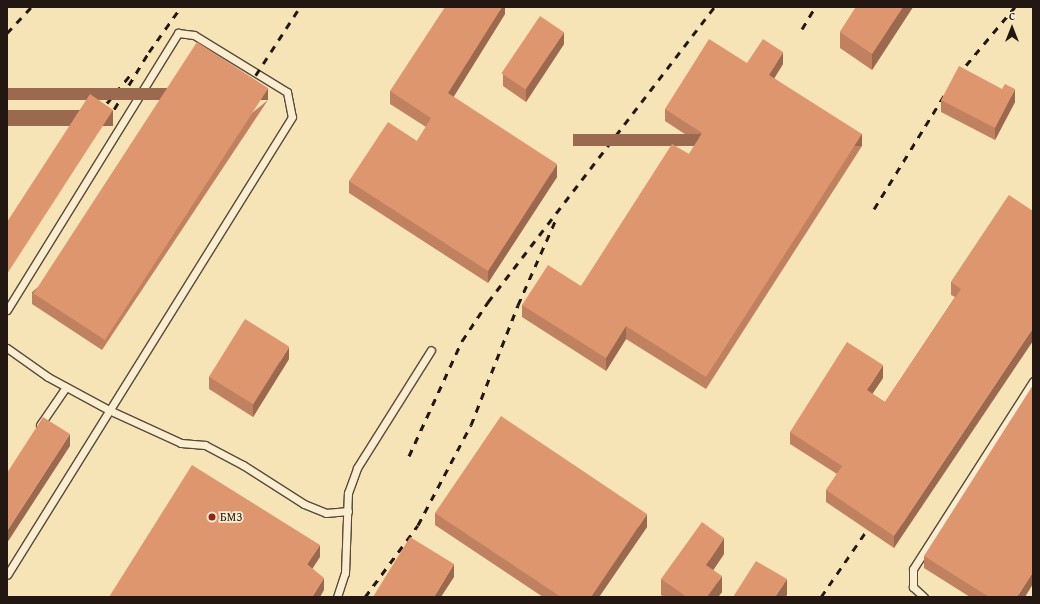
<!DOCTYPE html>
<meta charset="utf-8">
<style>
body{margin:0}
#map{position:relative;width:1040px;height:604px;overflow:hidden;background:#f7e4b6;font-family:"Gentium Book Plus",serif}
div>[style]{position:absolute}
.roads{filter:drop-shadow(1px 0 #584a3a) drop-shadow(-1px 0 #584a3a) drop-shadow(0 1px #584a3a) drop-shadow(0 -1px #584a3a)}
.service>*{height:7px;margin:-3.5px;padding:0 3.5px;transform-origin:3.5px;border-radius:3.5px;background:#faedd0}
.rail>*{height:3px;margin-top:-1.5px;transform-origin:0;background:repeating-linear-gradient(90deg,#231711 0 7px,transparent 0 14px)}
.wall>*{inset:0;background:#bf815f}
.shaded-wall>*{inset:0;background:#9b694e;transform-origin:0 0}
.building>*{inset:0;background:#de966f;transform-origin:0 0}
.dots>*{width:11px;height:11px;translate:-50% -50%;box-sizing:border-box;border:2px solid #faedd0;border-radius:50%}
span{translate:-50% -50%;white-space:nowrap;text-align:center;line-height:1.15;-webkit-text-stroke:3.5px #faedd0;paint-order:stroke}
.poi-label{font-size:12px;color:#231711}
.left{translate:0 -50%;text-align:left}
.frame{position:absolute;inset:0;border:8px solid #231711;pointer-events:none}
.north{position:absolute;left:992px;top:8px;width:40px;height:40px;-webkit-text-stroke:3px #faedd0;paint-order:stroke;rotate:0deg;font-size:11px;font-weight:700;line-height:16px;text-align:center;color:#231711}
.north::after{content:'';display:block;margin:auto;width:14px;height:18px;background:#231711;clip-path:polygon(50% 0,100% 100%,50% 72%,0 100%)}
</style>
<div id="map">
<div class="roads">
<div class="service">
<i style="left:7px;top:310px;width:326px;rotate:-58.3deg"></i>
<i style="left:178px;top:33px;width:16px;rotate:7deg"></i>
<i style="left:194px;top:35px;width:109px;rotate:31.5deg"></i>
<i style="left:287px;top:92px;width:25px;rotate:79deg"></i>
<i style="left:292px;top:117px;width:539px;rotate:121.89deg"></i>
<i style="left:7px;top:348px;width:50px;rotate:35.3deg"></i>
<i style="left:48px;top:377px;width:69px;rotate:28.4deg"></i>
<i style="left:109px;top:410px;width:79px;rotate:24.6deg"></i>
<i style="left:181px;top:443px;width:24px;rotate:5deg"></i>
<i style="left:205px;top:445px;width:43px;rotate:27.8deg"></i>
<i style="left:243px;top:465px;width:72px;rotate:32.6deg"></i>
<i style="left:304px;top:504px;width:24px;rotate:22deg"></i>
<i style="left:326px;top:513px;width:22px;rotate:-5deg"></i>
<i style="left:40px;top:425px;width:46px;rotate:-55.6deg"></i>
<i style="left:337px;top:597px;width:25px;rotate:-72deg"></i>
<i style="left:345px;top:573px;width:80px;rotate:-87.9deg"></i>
<i style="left:348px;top:493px;width:27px;rotate:-70deg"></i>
<i style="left:357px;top:468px;width:139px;rotate:-57.9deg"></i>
<i style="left:924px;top:597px;width:15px;rotate:-138deg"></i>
<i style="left:913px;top:587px;width:18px;rotate:-90deg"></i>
<i style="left:913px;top:569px;width:223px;rotate:-57.4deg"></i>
</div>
</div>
<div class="rail">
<i style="left:802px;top:29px;width:26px;rotate:-59deg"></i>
<i style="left:7px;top:33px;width:35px;rotate:-47deg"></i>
<i style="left:957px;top:76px;width:90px;rotate:-50deg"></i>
<i style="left:248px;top:87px;width:95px;rotate:-57deg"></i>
<i style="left:98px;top:114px;width:52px;rotate:-50.5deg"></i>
<i style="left:107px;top:121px;width:81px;rotate:-58.7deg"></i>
<i style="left:149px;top:52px;width:55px;rotate:-54.6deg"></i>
<i style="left:874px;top:209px;width:139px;rotate:-58.3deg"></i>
<i style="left:409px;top:456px;width:127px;rotate:-65.3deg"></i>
<i style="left:462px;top:341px;width:47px;rotate:-56.3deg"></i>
<i style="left:488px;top:302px;width:372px;rotate:-52.5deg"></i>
<i style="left:365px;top:597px;width:89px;rotate:-53.6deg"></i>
<i style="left:418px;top:525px;width:113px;rotate:-62.1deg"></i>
<i style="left:471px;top:425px;width:129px;rotate:-68.6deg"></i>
<i style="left:518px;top:305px;width:96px;rotate:-66.1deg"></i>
<i style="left:821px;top:597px;width:81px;rotate:-55.5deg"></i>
</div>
<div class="wall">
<i style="clip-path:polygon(505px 7px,505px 14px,453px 97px,557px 177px,488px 283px,349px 193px,349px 181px,417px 141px,426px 127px,390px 104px,390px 91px)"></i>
<i style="clip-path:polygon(856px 7px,913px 7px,872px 70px,840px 48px,840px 32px)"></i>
<i style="clip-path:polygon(564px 44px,526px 102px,503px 86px,503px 74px)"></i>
<i style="clip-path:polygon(783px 64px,774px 78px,862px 146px,706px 389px,626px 339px,606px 371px,522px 317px,522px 305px,581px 286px,689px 154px,697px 142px,665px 121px,665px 109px)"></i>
<i style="clip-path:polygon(1002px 89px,1015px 102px,995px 140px,941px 112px,941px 100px)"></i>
<i style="clip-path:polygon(268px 100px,102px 350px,32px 304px,32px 292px)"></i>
<i style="clip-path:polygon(1009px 195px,894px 548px,826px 502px,826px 490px,837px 474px,790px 444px,790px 432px,883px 378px,872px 394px,885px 402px,955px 297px,951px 295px,951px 282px)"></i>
<i style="clip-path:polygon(289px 359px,253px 417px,209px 389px,209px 377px)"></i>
<i style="clip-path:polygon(435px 513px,647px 527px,599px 597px,543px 597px,435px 525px)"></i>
<i style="clip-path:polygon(724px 554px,713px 570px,722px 592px,718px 597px,664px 597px,661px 595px,661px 579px)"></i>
<i style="clip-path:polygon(924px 556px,1025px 597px,970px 597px,924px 568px)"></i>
</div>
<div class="shaded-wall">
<i style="clip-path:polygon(502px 7px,505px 7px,505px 14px,448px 106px,448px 93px)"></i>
<i style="clip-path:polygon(903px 7px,913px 7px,872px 70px,872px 54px)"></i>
<i style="clip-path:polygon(564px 32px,564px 44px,526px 102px,526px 89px)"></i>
<i style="clip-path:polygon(783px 52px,783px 64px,769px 87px,769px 75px)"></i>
<i style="left:268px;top:88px;width:12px;height:300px;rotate:90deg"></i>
<i style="clip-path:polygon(1015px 89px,1015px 102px,995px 140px,995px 128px)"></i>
<i style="left:113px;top:110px;width:16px;height:195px;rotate:90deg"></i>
<i style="left:862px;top:134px;width:12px;height:289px;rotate:90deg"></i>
<i style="clip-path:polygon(557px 164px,557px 177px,488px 283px,488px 271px)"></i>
<i style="clip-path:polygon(626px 326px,626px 339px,606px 371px,606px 358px)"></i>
<i style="clip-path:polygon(1033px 328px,1033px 341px,894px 548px,894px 536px)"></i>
<i style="clip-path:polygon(289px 347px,289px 359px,253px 417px,253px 405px)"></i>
<i style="clip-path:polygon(883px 365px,883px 378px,867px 402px,867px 390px)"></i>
<i style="clip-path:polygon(70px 434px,70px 446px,7px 543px,7px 531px)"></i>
<i style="clip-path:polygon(647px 514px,647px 527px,599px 597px,591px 597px)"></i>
<i style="clip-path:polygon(724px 538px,724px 554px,706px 581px,706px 565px)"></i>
<i style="clip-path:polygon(320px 545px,320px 557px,307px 577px,307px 564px)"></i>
<i style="clip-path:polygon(454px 564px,454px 577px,441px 597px,434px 597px)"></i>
<i style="clip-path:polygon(1033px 572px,1033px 584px,1025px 597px,1017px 597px)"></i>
<i style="clip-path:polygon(722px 576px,722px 592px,718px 597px,707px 597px)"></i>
<i style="clip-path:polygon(324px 578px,324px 590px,320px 597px,312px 597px)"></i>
<i style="clip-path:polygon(787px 579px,787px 595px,785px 597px,775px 597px)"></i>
</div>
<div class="building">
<i style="clip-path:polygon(445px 7px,502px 7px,448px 93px,557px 164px,488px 271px,349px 181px,388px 122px,417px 141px,431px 118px,390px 91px)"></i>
<i style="clip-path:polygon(856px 7px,903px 7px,872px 54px,840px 32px)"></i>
<i style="left:540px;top:16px;width:29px;height:69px;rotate:34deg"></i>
<i style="clip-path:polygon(709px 39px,747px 63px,763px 39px,783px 52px,769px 75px,862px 134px,706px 377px,626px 326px,606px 358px,522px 305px,548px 265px,581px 286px,672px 144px,689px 154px,702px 133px,665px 109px)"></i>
<i style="left:197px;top:42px;width:85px;height:300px;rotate:33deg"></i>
<i style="clip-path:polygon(959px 66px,1002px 89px,1005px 84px,1015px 89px,995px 128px,941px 100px)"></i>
<i style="clip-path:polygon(90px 94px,113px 110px,7px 274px,7px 222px)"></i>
<i style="clip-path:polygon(1009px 195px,1033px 211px,1033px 328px,894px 536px,826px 490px,842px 466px,790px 432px,847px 342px,883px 365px,867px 390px,885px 402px,961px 289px,951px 282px)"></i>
<i style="left:245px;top:319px;width:52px;height:68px;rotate:32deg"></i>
<i style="clip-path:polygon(1033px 385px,1033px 572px,1017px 597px,989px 597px,924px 556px)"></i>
<i style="clip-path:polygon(501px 416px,647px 514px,591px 597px,561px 597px,435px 513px)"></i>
<i style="clip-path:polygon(43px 417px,70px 434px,7px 531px,7px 473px)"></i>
<i style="clip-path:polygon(192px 465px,320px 545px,307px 564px,324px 578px,312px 597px,109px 597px)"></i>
<i style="clip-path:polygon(702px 522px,724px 538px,706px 565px,722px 576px,707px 597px,687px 597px,661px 579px)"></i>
<i style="clip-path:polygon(410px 537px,454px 564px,434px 597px,373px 597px)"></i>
<i style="clip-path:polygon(756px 561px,787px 579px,775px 597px,733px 597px)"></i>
</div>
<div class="dots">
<i style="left:212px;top:517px;background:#8f2418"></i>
</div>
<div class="poi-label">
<span class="left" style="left:220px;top:517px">БМЗ</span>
</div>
<div class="frame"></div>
<div class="north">С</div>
</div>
